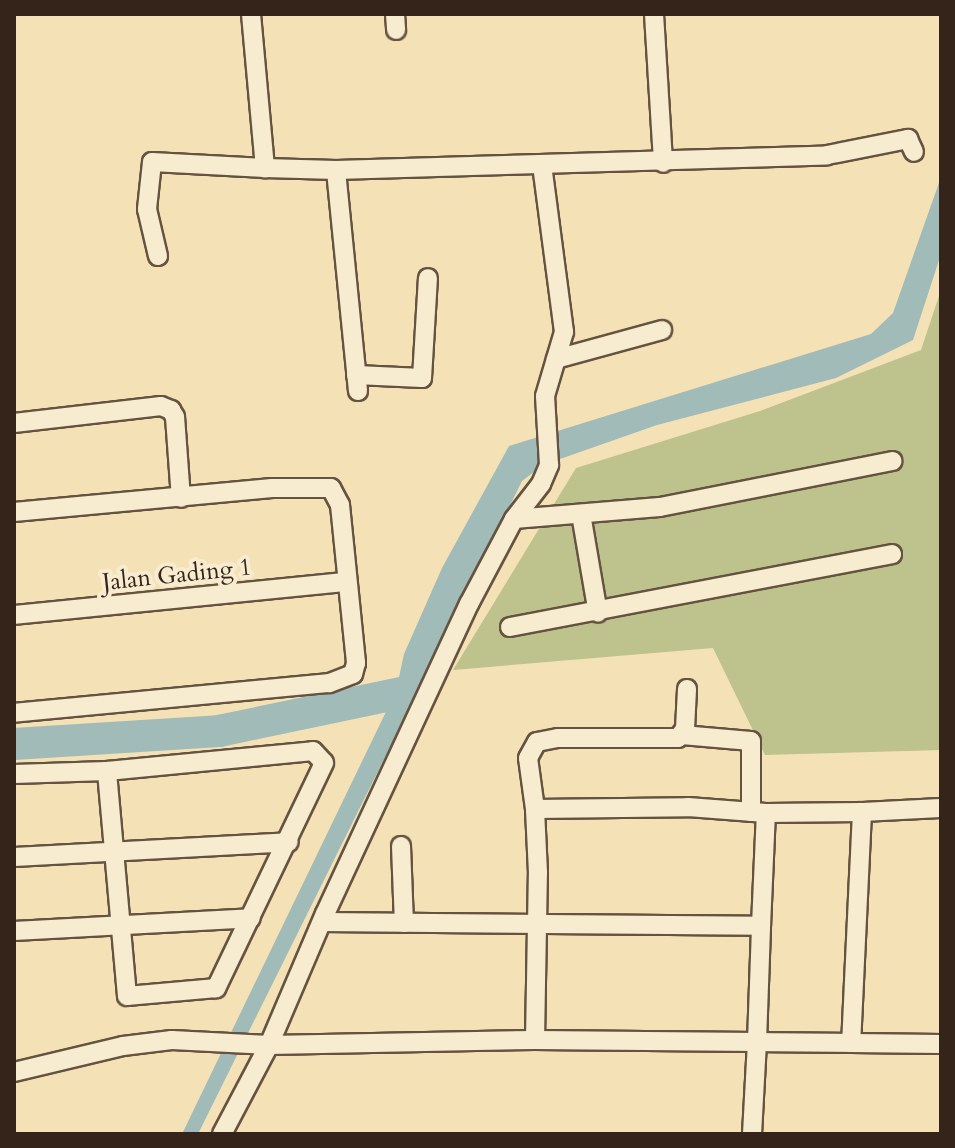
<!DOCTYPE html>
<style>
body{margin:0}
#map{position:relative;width:955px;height:1148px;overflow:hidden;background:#f4e1b6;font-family:Cardo,serif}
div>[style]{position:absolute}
.green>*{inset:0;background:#bec28c}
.water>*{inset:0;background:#a1bbb9}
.river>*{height:32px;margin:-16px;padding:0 16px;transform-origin:16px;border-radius:16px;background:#a1bbb9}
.roads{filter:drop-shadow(2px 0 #655341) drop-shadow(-2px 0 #655341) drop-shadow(0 2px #655341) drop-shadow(0 -2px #655341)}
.minor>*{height:18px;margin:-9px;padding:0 9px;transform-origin:9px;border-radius:9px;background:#f8ecd0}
span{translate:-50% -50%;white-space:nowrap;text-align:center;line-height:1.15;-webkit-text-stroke:8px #f8ecd0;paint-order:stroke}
.street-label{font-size:24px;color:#35241a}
.frame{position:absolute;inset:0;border:16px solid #35241a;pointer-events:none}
</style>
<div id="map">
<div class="green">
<i style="clip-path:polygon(941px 290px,941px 750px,765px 755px,713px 648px,453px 670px,576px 468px,760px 411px,921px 350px)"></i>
</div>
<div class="water">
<i style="clip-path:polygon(941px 177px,941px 254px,913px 340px,836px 378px,657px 425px,543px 465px,522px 481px,198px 1134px,182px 1134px,396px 691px,404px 654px,442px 568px,509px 446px,871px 334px,893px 313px)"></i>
</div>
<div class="river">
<i style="left:14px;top:744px;width:205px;rotate:-3.6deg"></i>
<i style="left:219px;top:731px;width:190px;rotate:-11.8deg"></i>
</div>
<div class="roads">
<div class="minor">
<i style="left:251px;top:14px;width:155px;rotate:84.8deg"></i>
<i style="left:265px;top:168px;width:71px;rotate:1.6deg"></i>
<i style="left:395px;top:14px;width:16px;rotate:86deg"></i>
<i style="left:654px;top:14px;width:149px;rotate:86.5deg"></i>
<i style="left:158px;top:256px;width:48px;rotate:-103.2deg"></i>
<i style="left:147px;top:209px;width:47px;rotate:-83.9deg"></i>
<i style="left:152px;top:162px;width:113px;rotate:3deg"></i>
<i style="left:556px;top:359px;width:110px;rotate:-15.3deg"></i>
<i style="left:356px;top:375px;width:66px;rotate:2.6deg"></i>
<i style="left:422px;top:378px;width:100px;rotate:-86.6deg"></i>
<i style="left:358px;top:391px;width:222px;rotate:-95.7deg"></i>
<i style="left:336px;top:170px;width:491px;rotate:-1.7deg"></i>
<i style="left:827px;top:155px;width:83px;rotate:-11.2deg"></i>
<i style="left:908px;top:139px;width:14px;rotate:65deg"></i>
<i style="left:14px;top:423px;width:148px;rotate:-6.6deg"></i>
<i style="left:161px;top:406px;width:11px;rotate:22deg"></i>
<i style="left:171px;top:410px;width:8px;rotate:60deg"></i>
<i style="left:175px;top:417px;width:81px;rotate:85.8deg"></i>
<i style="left:14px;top:512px;width:259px;rotate:-5.3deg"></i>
<i style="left:272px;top:488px;width:59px"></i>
<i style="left:331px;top:488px;width:19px;rotate:62deg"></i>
<i style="left:340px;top:505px;width:159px;rotate:84.2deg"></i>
<i style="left:356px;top:663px;width:11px;rotate:105deg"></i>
<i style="left:353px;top:674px;width:26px;rotate:159deg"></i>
<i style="left:329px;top:683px;width:316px;rotate:174.6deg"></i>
<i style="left:581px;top:514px;width:100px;rotate:80.3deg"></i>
<i style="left:514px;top:519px;width:146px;rotate:-4.7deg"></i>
<i style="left:660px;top:507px;width:237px;rotate:-11.2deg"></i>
<i style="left:14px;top:615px;width:333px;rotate:-5.7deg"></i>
<i style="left:510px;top:627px;width:389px;rotate:-10.8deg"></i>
<i style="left:682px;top:735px;width:69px;rotate:5deg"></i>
<i style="left:751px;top:741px;width:71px;rotate:90deg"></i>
<i style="left:14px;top:774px;width:93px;rotate:-1.8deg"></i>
<i style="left:107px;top:771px;width:207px;rotate:-5.5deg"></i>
<i style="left:313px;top:751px;width:16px;rotate:47deg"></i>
<i style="left:324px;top:763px;width:250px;rotate:115.6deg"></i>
<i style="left:216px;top:988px;width:89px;rotate:174.9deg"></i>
<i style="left:127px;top:996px;width:226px;rotate:-95.1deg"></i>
<i style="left:535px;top:809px;width:51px;rotate:-97.8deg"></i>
<i style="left:528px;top:758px;width:18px;rotate:-61deg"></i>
<i style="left:537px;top:742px;width:21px;rotate:-11deg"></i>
<i style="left:558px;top:738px;width:120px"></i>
<i style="left:678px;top:738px;width:11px;rotate:-52deg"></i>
<i style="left:685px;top:729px;width:40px;rotate:-87.1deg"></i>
<i style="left:862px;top:812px;width:79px;rotate:-2.9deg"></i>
<i style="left:401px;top:846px;width:77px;rotate:87.8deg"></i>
<i style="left:14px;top:857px;width:275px;rotate:-3.1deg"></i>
<i style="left:322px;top:922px;width:439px;rotate:0.5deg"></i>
<i style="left:761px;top:926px;width:113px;rotate:-87.5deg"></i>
<i style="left:14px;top:931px;width:237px;rotate:-3.1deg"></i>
<i style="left:535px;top:1040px;width:222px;rotate:0.5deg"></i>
<i style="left:757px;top:1042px;width:92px;rotate:93.1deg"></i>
<i style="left:851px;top:1043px;width:90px;rotate:0.6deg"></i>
<i style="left:14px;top:1072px;width:112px;rotate:-13.4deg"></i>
<i style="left:123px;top:1046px;width:49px;rotate:-7deg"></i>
<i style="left:172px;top:1040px;width:97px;rotate:3deg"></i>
<i style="left:269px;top:1045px;width:266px;rotate:-1.1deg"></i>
<i style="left:535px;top:1040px;width:167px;rotate:-89deg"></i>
<i style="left:538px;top:873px;width:64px;rotate:-92.7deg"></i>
<i style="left:535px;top:809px;width:153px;rotate:-0.7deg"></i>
<i style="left:688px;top:807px;width:78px;rotate:4.4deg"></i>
<i style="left:766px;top:813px;width:96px;rotate:-0.6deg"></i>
<i style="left:862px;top:812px;width:231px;rotate:92.7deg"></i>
<i style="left:851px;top:1043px;width:94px;rotate:-179.4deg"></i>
<i style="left:757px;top:1042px;width:116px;rotate:-88deg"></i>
<i style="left:222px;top:1134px;width:101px;rotate:-62.2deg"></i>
<i style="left:269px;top:1045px;width:142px;rotate:-66.9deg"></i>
<i style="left:325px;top:914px;width:342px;rotate:-65.1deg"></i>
<i style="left:469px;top:604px;width:96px;rotate:-62.1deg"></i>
<i style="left:514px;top:519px;width:44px;rotate:-52.4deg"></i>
<i style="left:541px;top:484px;width:21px;rotate:-67deg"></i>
<i style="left:549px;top:465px;width:69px;rotate:-93.3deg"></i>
<i style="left:545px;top:396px;width:67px;rotate:-73.5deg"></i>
<i style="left:564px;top:332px;width:169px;rotate:-97.5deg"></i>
</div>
</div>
<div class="street-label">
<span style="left:177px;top:575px;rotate:-6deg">Jalan Gading 1</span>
</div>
<div class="frame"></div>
</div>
